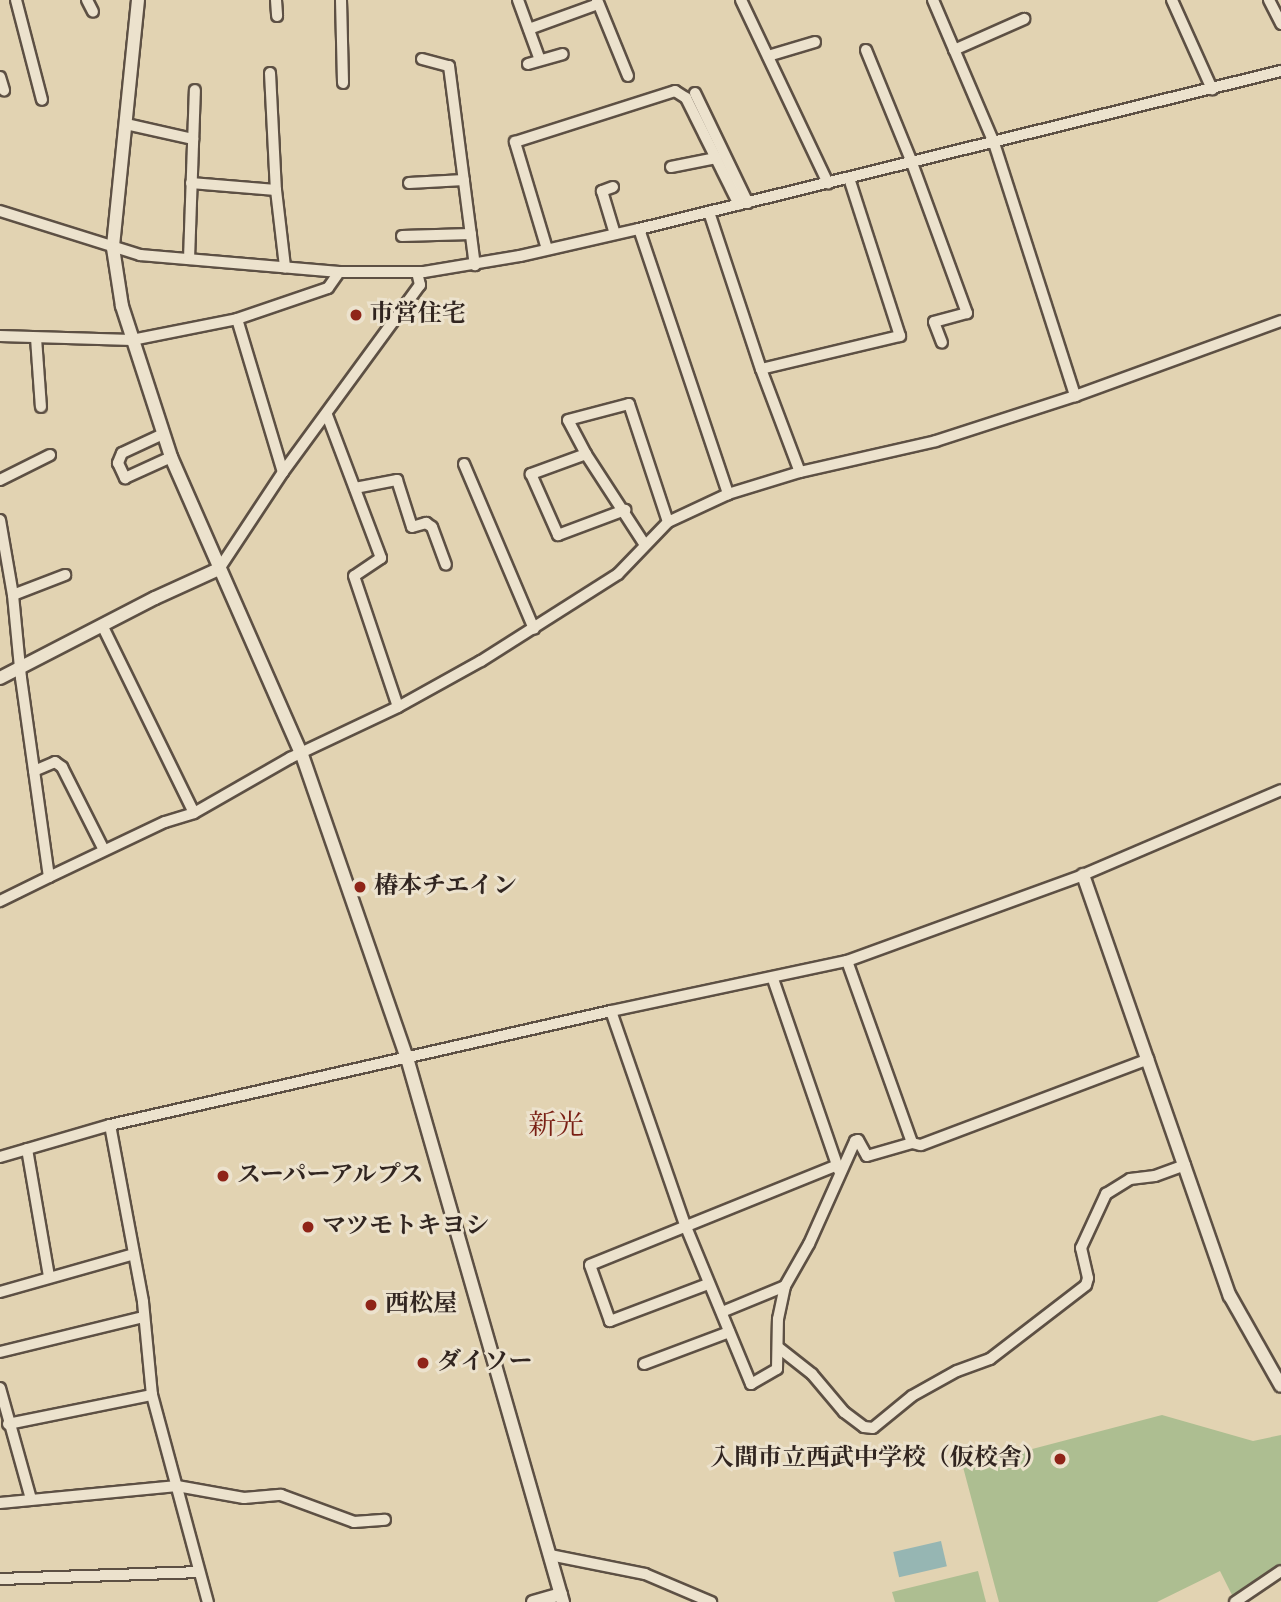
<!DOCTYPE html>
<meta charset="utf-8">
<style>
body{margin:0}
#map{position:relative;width:1281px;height:1602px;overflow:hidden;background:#e2d3b2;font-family:"IM FELL English","Noto Serif JP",serif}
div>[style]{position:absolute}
.green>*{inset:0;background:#adbe91}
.water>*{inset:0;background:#96b6b3;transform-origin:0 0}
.roads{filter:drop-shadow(2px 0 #5d5044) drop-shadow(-2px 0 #5d5044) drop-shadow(0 2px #5d5044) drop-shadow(0 -2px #5d5044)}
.minor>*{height:10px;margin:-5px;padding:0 5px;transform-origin:5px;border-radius:5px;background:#ece2cd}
.tertiary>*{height:12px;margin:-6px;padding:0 6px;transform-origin:6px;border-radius:6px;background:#ece2cd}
.dots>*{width:19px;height:19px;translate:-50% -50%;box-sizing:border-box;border:4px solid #ece2cd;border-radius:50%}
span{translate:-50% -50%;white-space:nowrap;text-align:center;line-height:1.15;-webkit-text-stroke:6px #ece2cd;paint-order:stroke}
.poi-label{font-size:24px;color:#312520;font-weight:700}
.left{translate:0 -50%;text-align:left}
.right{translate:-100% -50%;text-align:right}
.quarter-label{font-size:28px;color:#7a1f14}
</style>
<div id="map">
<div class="green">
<i style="clip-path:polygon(1162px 1415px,1253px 1441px,1281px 1435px,1281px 1565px,1233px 1597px,1220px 1571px,1157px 1602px,999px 1602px,963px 1467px)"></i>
<i style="clip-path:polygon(978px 1571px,986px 1602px,895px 1602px,892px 1592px)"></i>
</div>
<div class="water">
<i style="left:941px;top:1541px;width:26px;height:49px;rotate:77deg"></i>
</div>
<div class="roads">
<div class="minor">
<i style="left:16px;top:0;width:103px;rotate:75.4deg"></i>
<i style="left:87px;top:0;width:13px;rotate:63deg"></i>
<i style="left:276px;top:0;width:16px;rotate:86deg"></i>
<i style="left:341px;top:0;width:83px;rotate:88.6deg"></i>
<i style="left:518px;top:0;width:64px;rotate:69.9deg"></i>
<i style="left:597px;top:0;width:82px;rotate:67.8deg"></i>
<i style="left:741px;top:0;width:203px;rotate:64.6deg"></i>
<i style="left:933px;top:0;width:155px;rotate:66.9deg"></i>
<i style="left:994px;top:143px;width:266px;rotate:72.2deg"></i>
<i style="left:1172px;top:0;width:98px;rotate:65.8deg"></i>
<i style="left:1269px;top:0;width:27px;rotate:63deg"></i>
<i style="left:529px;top:29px;width:73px;rotate:-19.9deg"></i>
<i style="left:866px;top:50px;width:122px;rotate:67.8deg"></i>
<i style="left:912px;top:163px;width:160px;rotate:69.9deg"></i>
<i style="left:967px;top:313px;width:34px;rotate:165deg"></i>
<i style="left:934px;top:322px;width:22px;rotate:69deg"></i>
<i style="left:954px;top:50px;width:77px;rotate:-23.9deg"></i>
<i style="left:768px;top:56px;width:49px;rotate:-16.6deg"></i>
<i style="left:422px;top:59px;width:28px;rotate:15deg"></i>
<i style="left:449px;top:66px;width:201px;rotate:82.6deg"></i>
<i style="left:528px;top:64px;width:36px;rotate:-16deg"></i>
<i style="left:270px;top:73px;width:117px;rotate:87.1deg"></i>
<i style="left:276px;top:190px;width:78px;rotate:83.3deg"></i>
<i style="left:0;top:77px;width:14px;rotate:73deg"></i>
<i style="left:695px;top:93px;width:122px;rotate:64.3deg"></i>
<i style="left:126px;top:124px;width:69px;rotate:12.6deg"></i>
<i style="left:671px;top:167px;width:46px;rotate:-11.3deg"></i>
<i style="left:191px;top:183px;width:85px;rotate:4.7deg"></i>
<i style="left:409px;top:183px;width:55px;rotate:-3.1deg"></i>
<i style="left:613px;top:187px;width:12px;rotate:160deg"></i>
<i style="left:602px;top:191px;width:45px;rotate:73.2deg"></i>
<i style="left:0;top:211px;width:147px;rotate:17.4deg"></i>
<i style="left:140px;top:255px;width:200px;rotate:4.9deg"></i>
<i style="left:339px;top:272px;width:85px"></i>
<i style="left:424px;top:272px;width:97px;rotate:-9.5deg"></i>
<i style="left:520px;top:256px;width:122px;rotate:-12.8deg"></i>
<i style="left:639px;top:229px;width:661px;rotate:-13.83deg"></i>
<i style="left:709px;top:212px;width:165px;rotate:71.7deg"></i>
<i style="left:761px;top:369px;width:110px;rotate:69.3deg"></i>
<i style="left:639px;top:229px;width:280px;rotate:71.4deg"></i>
<i style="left:402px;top:236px;width:69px;rotate:-1.7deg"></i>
<i style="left:547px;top:249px;width:112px;rotate:-106.7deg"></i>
<i style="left:515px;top:142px;width:168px;rotate:-17.7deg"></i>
<i style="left:675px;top:91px;width:13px;rotate:32deg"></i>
<i style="left:686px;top:98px;width:119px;rotate:63.6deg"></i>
<i style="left:189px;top:259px;width:169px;rotate:-88deg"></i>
<i style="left:237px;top:319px;width:160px;rotate:73.3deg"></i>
<i style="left:0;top:336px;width:132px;rotate:1.7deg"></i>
<i style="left:132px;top:340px;width:107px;rotate:-11.3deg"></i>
<i style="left:237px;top:319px;width:96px;rotate:-18.8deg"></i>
<i style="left:328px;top:288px;width:19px;rotate:-55deg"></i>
<i style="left:36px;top:338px;width:69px;rotate:85.9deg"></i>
<i style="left:761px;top:369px;width:143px;rotate:-13.4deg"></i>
<i style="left:900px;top:336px;width:166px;rotate:-107.9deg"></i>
<i style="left:327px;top:415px;width:153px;rotate:69.3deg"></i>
<i style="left:381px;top:558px;width:32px;rotate:146deg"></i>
<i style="left:354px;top:576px;width:138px;rotate:71.4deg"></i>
<i style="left:163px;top:434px;width:45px;rotate:155.1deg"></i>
<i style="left:122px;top:453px;width:11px;rotate:112deg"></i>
<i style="left:118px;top:463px;width:17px;rotate:65deg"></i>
<i style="left:125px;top:478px;width:51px;rotate:-24.5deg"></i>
<i style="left:586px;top:454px;width:59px;rotate:160deg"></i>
<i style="left:531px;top:474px;width:67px;rotate:66.1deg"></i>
<i style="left:558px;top:535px;width:72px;rotate:-20.5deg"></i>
<i style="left:464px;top:464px;width:179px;rotate:67deg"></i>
<i style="left:0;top:480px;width:56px;rotate:-26.6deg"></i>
<i style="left:355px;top:488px;width:43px;rotate:-10.8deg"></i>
<i style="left:397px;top:480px;width:49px;rotate:72.3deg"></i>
<i style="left:412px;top:527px;width:15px;rotate:-16deg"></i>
<i style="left:426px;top:523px;width:7px;rotate:34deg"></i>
<i style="left:432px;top:527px;width:40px;rotate:69.8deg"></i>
<i style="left:0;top:520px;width:76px;rotate:80.2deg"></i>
<i style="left:13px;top:595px;width:83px;rotate:84.5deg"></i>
<i style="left:21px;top:678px;width:201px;rotate:82deg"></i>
<i style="left:49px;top:877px;width:55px;rotate:153.9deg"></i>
<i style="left:645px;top:545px;width:108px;rotate:-123deg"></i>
<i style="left:586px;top:454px;width:38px;rotate:-118deg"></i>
<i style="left:568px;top:420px;width:63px;rotate:-14.7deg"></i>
<i style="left:629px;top:404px;width:124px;rotate:71.7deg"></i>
<i style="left:219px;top:569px;width:116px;rotate:-56.6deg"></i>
<i style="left:283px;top:472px;width:232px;rotate:-53.8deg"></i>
<i style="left:420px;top:285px;width:13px;rotate:-103deg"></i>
<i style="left:13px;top:595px;width:56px;rotate:-21deg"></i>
<i style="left:102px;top:625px;width:209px;rotate:63.9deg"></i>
<i style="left:34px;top:771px;width:23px;rotate:-23deg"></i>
<i style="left:55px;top:762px;width:9px;rotate:36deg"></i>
<i style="left:62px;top:767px;width:93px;rotate:63.2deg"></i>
<i style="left:49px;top:877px;width:128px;rotate:-25.4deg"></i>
<i style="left:165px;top:822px;width:30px;rotate:-17deg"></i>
<i style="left:194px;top:813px;width:111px;rotate:-29.8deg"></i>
<i style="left:290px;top:758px;width:119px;rotate:-25.3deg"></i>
<i style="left:398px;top:707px;width:95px;rotate:-29deg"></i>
<i style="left:481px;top:661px;width:162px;rotate:-32.4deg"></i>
<i style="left:618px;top:574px;width:72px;rotate:-46.1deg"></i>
<i style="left:668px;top:522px;width:66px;rotate:-25deg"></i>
<i style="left:728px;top:494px;width:75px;rotate:-17deg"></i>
<i style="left:800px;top:472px;width:139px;rotate:-12.8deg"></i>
<i style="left:936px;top:441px;width:146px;rotate:-17.9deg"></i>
<i style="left:1075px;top:396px;width:219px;rotate:-20deg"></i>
<i style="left:847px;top:961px;width:193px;rotate:70.3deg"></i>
<i style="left:773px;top:979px;width:203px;rotate:71deg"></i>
<i style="left:611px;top:1011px;width:229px;rotate:70.9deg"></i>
<i style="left:686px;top:1227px;width:170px;rotate:67.5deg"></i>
<i style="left:751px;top:1384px;width:30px;rotate:-30deg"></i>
<i style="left:777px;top:1369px;width:50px;rotate:-88.9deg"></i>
<i style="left:778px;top:1319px;width:34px;rotate:-78deg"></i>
<i style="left:785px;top:1286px;width:48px;rotate:-60.3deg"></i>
<i style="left:809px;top:1244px;width:113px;rotate:-65.9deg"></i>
<i style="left:855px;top:1141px;width:3px;rotate:-18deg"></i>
<i style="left:858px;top:1140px;width:18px;rotate:61deg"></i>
<i style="left:867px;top:1156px;width:47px;rotate:-16.1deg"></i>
<i style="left:912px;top:1143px;width:9px;rotate:13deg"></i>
<i style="left:921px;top:1145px;width:243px;rotate:-20.7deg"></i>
<i style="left:110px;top:1125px;width:180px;rotate:79.4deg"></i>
<i style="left:143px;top:1302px;width:93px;rotate:84.5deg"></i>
<i style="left:152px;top:1395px;width:214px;rotate:74.9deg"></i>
<i style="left:27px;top:1149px;width:130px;rotate:80.2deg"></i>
<i style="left:0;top:1157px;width:115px;rotate:-16.2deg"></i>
<i style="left:110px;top:1125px;width:514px;rotate:-12.82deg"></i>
<i style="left:611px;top:1011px;width:241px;rotate:-12deg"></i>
<i style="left:847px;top:961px;width:251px;rotate:-20deg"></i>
<i style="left:1083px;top:875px;width:215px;rotate:-23.2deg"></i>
<i style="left:708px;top:1284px;width:105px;rotate:159.3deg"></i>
<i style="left:610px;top:1321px;width:59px;rotate:-109.7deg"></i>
<i style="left:590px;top:1265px;width:266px;rotate:-22deg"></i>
<i style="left:0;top:1292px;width:139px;rotate:-15.8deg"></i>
<i style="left:722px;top:1312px;width:68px;rotate:-22.4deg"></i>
<i style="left:779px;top:1348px;width:42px;rotate:38.2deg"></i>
<i style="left:812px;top:1374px;width:50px;rotate:49.9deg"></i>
<i style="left:844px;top:1412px;width:25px;rotate:37deg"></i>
<i style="left:864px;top:1427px;width:9px;rotate:6deg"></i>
<i style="left:873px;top:1428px;width:50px;rotate:-39.4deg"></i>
<i style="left:912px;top:1396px;width:51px;rotate:-29.1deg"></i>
<i style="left:957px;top:1371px;width:35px;rotate:-20deg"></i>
<i style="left:990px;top:1359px;width:121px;rotate:-37.6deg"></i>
<i style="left:1086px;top:1285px;width:7px;rotate:-74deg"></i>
<i style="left:1088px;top:1278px;width:31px;rotate:-103deg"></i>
<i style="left:1081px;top:1248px;width:60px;rotate:-65.2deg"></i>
<i style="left:1106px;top:1194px;width:28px;rotate:-32deg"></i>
<i style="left:1130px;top:1179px;width:25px;rotate:-7deg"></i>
<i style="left:1155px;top:1176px;width:32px;rotate:-20deg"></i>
<i style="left:0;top:1352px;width:148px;rotate:-13.7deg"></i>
<i style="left:644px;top:1364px;width:91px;rotate:-20.6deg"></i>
<i style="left:0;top:1388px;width:115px;rotate:74.4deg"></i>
<i style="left:8px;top:1424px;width:147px;rotate:-11.4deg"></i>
<i style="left:0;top:1503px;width:178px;rotate:-5.5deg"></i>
<i style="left:177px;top:1486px;width:68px;rotate:10.2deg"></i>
<i style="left:244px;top:1498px;width:37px;rotate:-5deg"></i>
<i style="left:281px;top:1495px;width:78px;rotate:20.3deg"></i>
<i style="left:354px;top:1522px;width:31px;rotate:-4deg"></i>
<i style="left:550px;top:1555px;width:97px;rotate:11.3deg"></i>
<i style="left:645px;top:1574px;width:72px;rotate:23deg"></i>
<i style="left:0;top:1579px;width:199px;rotate:-2deg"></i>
<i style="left:1235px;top:1602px;width:55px;rotate:-34deg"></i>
</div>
<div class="tertiary">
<i style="left:138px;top:0;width:249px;rotate:95.8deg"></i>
<i style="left:113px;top:248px;width:59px;rotate:81.2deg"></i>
<i style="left:122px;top:306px;width:159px;rotate:72deg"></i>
<i style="left:171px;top:457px;width:326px;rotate:66.3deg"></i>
<i style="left:302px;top:755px;width:321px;rotate:70.9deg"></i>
<i style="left:407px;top:1058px;width:566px;rotate:74deg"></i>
<i style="left:0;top:678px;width:174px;rotate:-27.3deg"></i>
<i style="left:155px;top:598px;width:70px;rotate:-24.4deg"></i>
<i style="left:1083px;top:875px;width:446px;rotate:70.8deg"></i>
<i style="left:1230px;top:1296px;width:103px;rotate:60.5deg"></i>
<i style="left:533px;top:1602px;width:29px;rotate:-16deg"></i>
</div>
</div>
<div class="dots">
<i style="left:356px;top:315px;background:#8f2418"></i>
<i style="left:360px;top:887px;background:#8f2418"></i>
<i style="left:223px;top:1176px;background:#8f2418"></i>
<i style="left:308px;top:1227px;background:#8f2418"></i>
<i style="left:371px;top:1305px;background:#8f2418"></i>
<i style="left:423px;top:1363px;background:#8f2418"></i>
<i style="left:1060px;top:1459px;background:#8f2418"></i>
</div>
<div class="poi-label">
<span class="left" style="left:370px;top:315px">市営住宅</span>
<span class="left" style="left:374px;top:887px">椿本チエイン</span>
<span class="left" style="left:237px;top:1176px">スーパーアルプス</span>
<span class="left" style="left:322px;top:1227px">マツモトキヨシ</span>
<span class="left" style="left:385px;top:1305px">西松屋</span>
<span class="left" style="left:437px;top:1363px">ダイソー</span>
<span class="right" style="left:1046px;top:1459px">入間市立西武中学校（仮校舎）</span>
</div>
<div class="quarter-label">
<span style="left:556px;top:1127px">新光</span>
</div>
</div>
